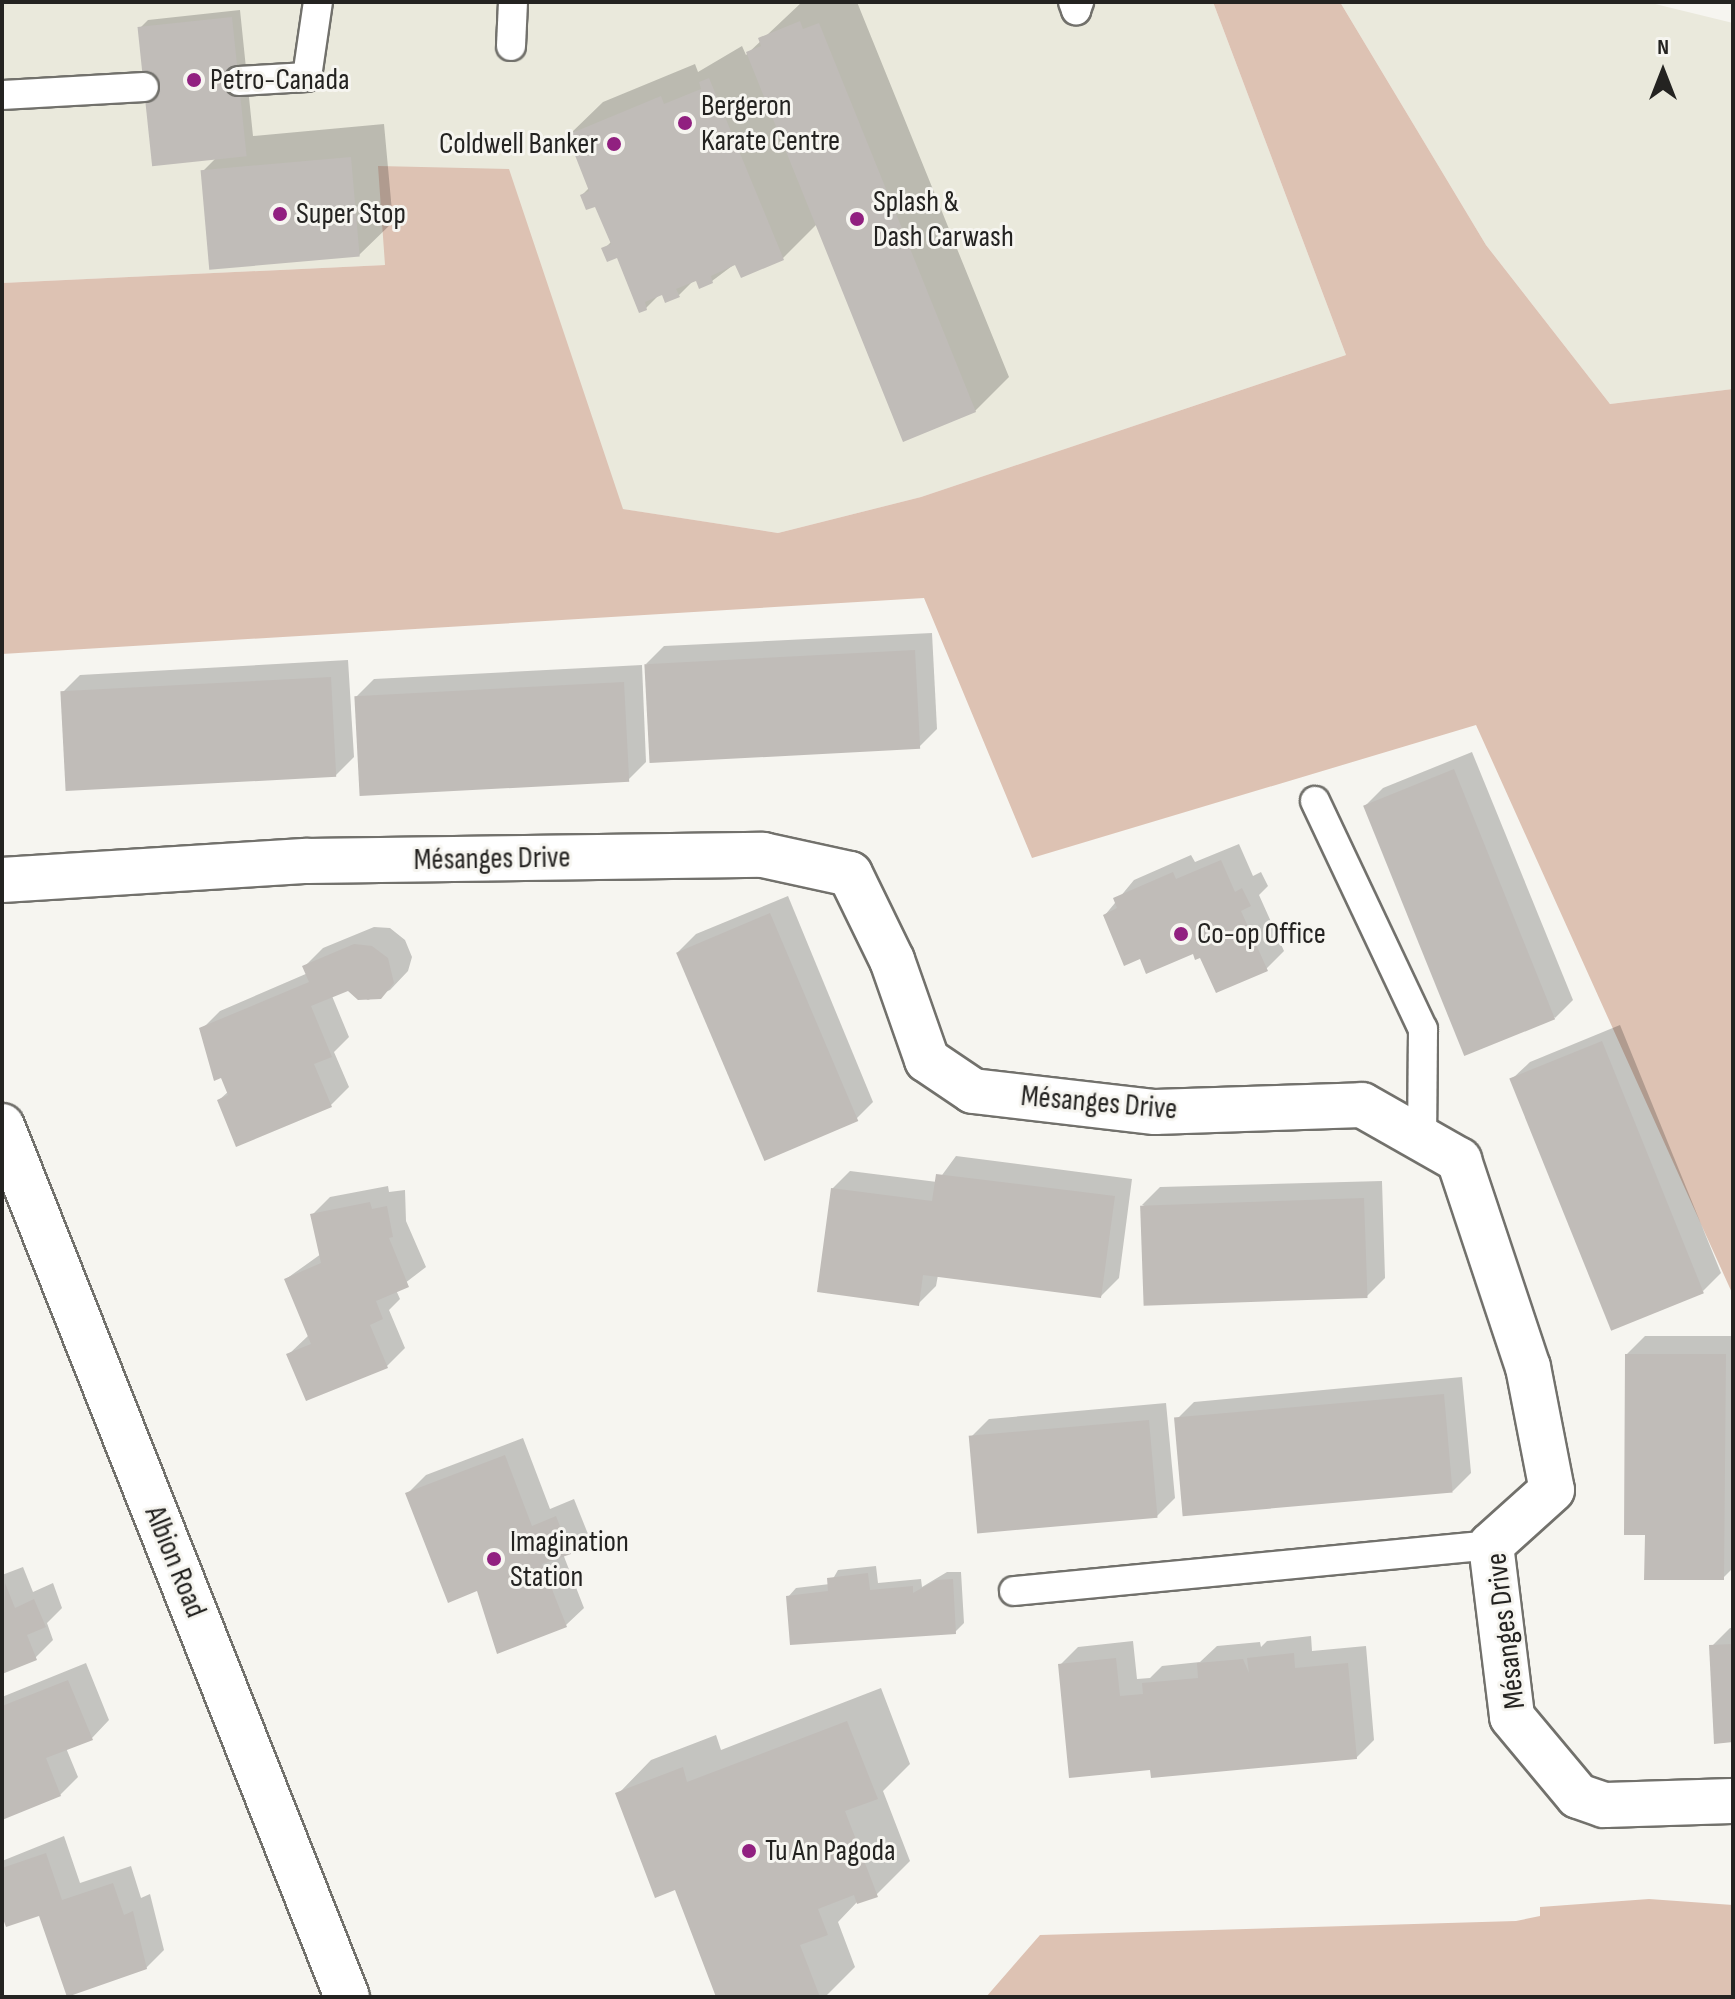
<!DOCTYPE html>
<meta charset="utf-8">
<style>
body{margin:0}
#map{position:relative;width:1735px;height:1999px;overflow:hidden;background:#f6f5f0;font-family:"Sofia Sans Condensed",sans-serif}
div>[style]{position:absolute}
.built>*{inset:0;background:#eae9dc}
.green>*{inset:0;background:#ddc2b3}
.shadow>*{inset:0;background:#0003}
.building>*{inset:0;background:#c0bcb8;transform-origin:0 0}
.roads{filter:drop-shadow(2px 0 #72716c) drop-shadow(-2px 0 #72716c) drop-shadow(0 2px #72716c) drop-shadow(0 -2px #72716c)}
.lane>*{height:28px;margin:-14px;padding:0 14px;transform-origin:14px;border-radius:14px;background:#fff}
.street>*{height:44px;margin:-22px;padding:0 22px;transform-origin:22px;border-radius:22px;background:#fff}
.secondary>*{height:44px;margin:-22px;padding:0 22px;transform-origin:22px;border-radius:22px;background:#fff}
.dots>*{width:22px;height:22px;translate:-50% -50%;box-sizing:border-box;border:4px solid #f6f5f0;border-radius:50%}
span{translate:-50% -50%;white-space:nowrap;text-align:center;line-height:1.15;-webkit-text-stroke:6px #f6f5f0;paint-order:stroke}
.poi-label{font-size:30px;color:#242321}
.left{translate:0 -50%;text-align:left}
.right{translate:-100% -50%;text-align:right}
.street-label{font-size:30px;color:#242321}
.frame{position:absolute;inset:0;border:4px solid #242321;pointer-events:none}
.north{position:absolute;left:1623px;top:32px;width:80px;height:80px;-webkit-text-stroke:6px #f6f5f0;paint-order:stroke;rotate:0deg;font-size:22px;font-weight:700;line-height:32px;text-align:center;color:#242321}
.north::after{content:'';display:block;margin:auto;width:28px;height:36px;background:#242321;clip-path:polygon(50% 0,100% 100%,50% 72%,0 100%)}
</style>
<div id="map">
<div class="built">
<i style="clip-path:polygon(2px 2px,1213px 2px,1346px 355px,921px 497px,778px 533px,622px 509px,508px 169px,385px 265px,2px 283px)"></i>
<i style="clip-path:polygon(1340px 2px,1647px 2px,1733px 23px,1733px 389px,1610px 404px,1486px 245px)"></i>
</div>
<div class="green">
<i style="clip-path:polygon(1213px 2px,1340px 2px,1486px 245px,1610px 404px,1733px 389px,1733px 1295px,1476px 725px,1032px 858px,924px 598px,2px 654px,2px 283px,385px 265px,378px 166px,509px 169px,623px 509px,778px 533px,921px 497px,1346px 355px)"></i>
<i style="clip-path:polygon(1649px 1899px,1733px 1905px,1733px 1997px,986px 1997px,1040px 1935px,1516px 1921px,1540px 1916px,1540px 1907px)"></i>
</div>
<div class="shadow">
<i style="clip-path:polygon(802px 2px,857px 2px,1009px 377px,975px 411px,817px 224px,782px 259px,736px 263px,712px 281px,694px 280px,679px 295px,662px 292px,646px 308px,618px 256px,604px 249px,612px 241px,596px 204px,582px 195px,590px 187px,569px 135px,603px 102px,695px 64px,698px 72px,742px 46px,746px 55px)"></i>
<i style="clip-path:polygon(240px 10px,253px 136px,384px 124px,393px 222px,359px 255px,203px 171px,217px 157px,140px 28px,148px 20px)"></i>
<i style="clip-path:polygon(932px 633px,937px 729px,919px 747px,646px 664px,664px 646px)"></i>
<i style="clip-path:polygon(348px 660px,354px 757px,336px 775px,62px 693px,80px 675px)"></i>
<i style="clip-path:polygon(642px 665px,646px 762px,628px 780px,356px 697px,374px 679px)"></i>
<i style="clip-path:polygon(1472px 752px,1573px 1000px,1555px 1018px,1365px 806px,1383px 788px)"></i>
<i style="clip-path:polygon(1239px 844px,1253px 876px,1261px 872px,1268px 886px,1259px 895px,1284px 951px,1266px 969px,1194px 951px,1141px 956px,1105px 915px,1134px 880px,1191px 855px,1195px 862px)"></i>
<i style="clip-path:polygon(788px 896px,873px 1102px,855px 1120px,678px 952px,696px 934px)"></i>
<i style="clip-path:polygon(374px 927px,390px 928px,405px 940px,412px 957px,408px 971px,390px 990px,368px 1000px,348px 989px,332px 996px,349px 1037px,334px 1052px,349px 1087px,331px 1105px,219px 1100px,229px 1091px,202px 1029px,220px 1011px,308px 973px,305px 966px,323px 948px)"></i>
<i style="clip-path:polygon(1620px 1025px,1721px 1273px,1703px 1291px,1512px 1079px,1530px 1062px)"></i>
<i style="clip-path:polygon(956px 1156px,1132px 1179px,1119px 1278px,1101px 1296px,938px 1275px,936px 1286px,918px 1304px,832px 1189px,850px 1171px,937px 1182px)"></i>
<i style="clip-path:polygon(1382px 1181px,1385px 1278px,1367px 1296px,1142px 1205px,1160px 1187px)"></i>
<i style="clip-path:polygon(388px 1186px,389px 1192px,405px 1190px,406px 1221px,426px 1267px,396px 1290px,400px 1299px,389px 1310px,405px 1348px,387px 1366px,289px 1354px,309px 1335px,286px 1279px,321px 1254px,312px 1215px,330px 1197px)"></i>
<i style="clip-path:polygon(1645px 1336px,1733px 1336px,1733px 1568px,1723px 1578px,1647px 1533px,1627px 1354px)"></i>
<i style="clip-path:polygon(1462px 1377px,1471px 1473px,1453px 1491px,1176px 1420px,1194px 1402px)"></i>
<i style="clip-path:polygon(1166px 1403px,1175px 1498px,1157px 1516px,971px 1437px,989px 1419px)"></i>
<i style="clip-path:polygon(523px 1438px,550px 1509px,574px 1499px,588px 1534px,563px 1554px,584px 1608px,566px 1625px,478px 1589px,408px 1493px,426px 1475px)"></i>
<i style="clip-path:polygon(876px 1566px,878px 1583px,921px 1579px,922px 1587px,947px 1572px,961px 1572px,964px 1623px,955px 1632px,788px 1597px,796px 1588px,830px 1584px,838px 1570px)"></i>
<i style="clip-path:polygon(23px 1567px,33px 1592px,53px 1583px,62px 1608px,47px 1623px,53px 1640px,35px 1658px,2px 1672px,2px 1575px)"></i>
<i style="clip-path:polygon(1730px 1628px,1733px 1628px,1733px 1741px,1712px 1646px)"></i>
<i style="clip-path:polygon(1311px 1636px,1312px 1651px,1366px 1646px,1374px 1740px,1356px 1758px,1152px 1768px,1060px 1665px,1078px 1647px,1133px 1641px,1137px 1679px,1150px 1678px,1162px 1666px,1200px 1662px,1217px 1646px,1260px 1642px,1261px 1647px,1267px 1641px)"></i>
<i style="clip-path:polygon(86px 1663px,109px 1720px,92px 1738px,66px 1748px,78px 1777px,60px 1795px,2px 1818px,2px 1697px)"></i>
<i style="clip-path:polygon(881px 1688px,910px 1764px,883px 1791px,910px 1861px,876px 1895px,858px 1901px,838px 1922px,855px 1967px,825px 1997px,718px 1997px,676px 1887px,618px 1794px,651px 1760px,716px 1735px,721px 1750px)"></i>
<i style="clip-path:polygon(64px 1836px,80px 1883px,131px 1866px,141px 1898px,150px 1894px,164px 1950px,146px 1968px,40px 1913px,2px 1910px,2px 1861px)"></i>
</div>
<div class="building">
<i style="left:232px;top:17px;width:140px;height:95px;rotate:84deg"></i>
<i style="clip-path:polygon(800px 21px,803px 29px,819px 23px,976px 412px,903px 442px,746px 52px,761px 46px,758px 38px)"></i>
<i style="clip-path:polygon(709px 78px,784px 260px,741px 278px,735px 265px,711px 276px,713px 283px,699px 289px,696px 281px,676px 289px,680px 297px,665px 303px,662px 295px,645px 302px,647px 310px,639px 313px,617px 258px,607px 262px,601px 248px,611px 244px,595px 207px,586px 210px,580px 195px,589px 191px,567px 135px,661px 96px,664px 104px,701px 89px,699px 82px)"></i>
<i style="left:351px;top:157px;width:100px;height:151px;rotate:85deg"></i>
<i style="left:915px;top:650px;width:99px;height:271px;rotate:87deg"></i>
<i style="left:331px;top:677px;width:100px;height:271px;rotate:87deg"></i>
<i style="left:624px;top:682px;width:100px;height:270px;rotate:87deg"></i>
<i style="left:1454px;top:769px;width:270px;height:98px;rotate:68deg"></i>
<i style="clip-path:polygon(1221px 860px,1235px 892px,1242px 888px,1251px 906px,1241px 911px,1268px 971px,1216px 993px,1200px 958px,1195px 960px,1193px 954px,1146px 974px,1140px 959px,1124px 966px,1103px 915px,1117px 908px,1113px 898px,1173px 872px,1176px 879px)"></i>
<i style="left:770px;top:913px;width:226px;height:102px;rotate:67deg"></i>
<i style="clip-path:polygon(354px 944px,372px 946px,388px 958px,394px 983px,381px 999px,358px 1000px,348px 991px,311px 1006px,332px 1057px,314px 1064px,332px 1107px,236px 1147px,217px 1100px,228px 1095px,221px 1078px,214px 1081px,199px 1028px,309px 982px,302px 966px)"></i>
<i style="left:1602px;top:1041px;width:272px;height:100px;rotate:68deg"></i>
<i style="clip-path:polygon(936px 1174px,1115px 1196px,1101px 1298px,923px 1275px,919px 1306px,817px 1292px,831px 1188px,932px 1201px)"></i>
<i style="left:1364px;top:1198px;width:100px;height:224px;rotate:88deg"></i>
<i style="clip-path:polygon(370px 1202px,372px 1209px,387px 1206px,393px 1237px,389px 1238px,409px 1287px,376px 1301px,383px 1319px,370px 1325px,388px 1368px,306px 1401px,286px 1354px,311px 1344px,284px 1279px,321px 1263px,310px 1214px)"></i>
<i style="clip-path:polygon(1625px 1354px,1726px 1354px,1724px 1580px,1644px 1580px,1645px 1535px,1624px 1535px)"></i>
<i style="left:1444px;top:1394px;width:99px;height:271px;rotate:85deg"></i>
<i style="left:1149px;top:1420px;width:98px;height:181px;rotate:85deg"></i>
<i style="clip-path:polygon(505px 1455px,532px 1526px,556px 1516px,571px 1554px,542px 1564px,567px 1627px,497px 1654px,477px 1591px,448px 1603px,405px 1493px)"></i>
<i style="clip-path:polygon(868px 1573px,870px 1590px,913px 1586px,913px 1593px,936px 1580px,953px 1579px,956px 1634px,790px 1645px,786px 1596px,828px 1591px,827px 1578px)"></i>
<i style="clip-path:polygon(5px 1583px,15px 1608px,34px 1599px,46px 1627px,27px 1635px,37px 1660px,2px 1674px)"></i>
<i style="clip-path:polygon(1733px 1644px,1733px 1742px,1714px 1744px,1709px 1645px)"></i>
<i style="clip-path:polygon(1294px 1653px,1295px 1668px,1348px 1663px,1357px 1759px,1151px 1778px,1150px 1770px,1069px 1778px,1058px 1664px,1116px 1658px,1120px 1696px,1143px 1694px,1142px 1683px,1198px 1678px,1197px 1663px,1243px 1659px,1249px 1673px,1247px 1658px)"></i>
<i style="clip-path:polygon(68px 1680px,93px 1740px,46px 1758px,61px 1796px,2px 1820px,2px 1706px)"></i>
<i style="clip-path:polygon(847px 1721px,878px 1799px,845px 1811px,878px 1897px,857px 1904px,854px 1895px,818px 1909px,828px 1935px,800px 1945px,820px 1997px,716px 1997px,675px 1890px,655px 1898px,615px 1793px,683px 1767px,687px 1782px)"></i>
<i style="clip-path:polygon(46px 1853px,62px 1900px,113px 1883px,124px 1915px,133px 1911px,147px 1969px,67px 1997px,39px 1916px,6px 1927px,2px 1916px,2px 1868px)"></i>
</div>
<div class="roads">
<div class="lane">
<i style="left:1073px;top:2px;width:9px;rotate:69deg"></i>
<i style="left:1076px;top:10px;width:9px;rotate:-69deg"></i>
<i style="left:511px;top:46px;width:44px;rotate:-87.4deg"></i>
<i style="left:239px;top:81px;width:68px;rotate:-3.4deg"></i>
<i style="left:307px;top:77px;width:76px;rotate:-81.7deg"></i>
<i style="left:2px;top:95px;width:142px;rotate:-3.2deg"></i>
<i style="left:1315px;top:801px;width:252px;rotate:64.7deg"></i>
<i style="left:1423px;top:1029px;width:110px;rotate:90.5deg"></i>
<i style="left:1014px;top:1591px;width:479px;rotate:-5.5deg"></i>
</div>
<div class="street">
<i style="left:2px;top:880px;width:306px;rotate:-3.6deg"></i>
<i style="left:307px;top:861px;width:456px;rotate:-0.8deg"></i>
<i style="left:763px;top:855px;width:89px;rotate:12.3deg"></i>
<i style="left:850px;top:874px;width:96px;rotate:64deg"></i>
<i style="left:892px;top:960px;width:106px;rotate:70.7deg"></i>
<i style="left:927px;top:1060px;width:55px;rotate:34deg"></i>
<i style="left:973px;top:1091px;width:183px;rotate:6.6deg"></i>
<i style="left:1155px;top:1112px;width:207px;rotate:-1.9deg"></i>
<i style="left:1362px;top:1105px;width:112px;rotate:29.6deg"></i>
<i style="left:1459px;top:1160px;width:218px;rotate:71.6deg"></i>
<i style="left:1528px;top:1367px;width:125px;rotate:79deg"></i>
<i style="left:1552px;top:1490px;width:82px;rotate:138deg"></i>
<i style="left:1491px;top:1545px;width:173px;rotate:83deg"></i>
<i style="left:1512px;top:1717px;width:103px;rotate:50.1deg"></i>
<i style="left:1578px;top:1796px;width:28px;rotate:19deg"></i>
<i style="left:1604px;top:1805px;width:129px;rotate:-1.8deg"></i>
</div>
<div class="secondary">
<i style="left:2px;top:1126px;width:937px;rotate:68.39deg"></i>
</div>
</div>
<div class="dots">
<i style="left:194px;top:80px;background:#912080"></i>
<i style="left:685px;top:123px;background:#912080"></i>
<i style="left:614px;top:144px;background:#912080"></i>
<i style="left:280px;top:214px;background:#912080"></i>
<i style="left:857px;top:219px;background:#912080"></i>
<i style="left:1181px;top:934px;background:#912080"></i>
<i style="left:494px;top:1559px;background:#912080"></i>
<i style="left:749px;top:1851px;background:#912080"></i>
</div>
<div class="poi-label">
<span class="left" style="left:210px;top:80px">Petro-Canada</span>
<span class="left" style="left:701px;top:123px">Bergeron<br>Karate Centre</span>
<span class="right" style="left:598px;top:144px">Coldwell Banker</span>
<span class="left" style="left:873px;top:219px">Splash &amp;<br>Dash Carwash</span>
<span class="left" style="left:296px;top:214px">Super Stop</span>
<span class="left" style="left:1197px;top:934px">Co-op Office</span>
<span class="left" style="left:510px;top:1559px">Imagination<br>Station</span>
<span class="left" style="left:765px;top:1851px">Tu An Pagoda</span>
</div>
<div class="street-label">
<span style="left:492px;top:859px;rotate:-1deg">Mésanges Drive</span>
<span style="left:1099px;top:1103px;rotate:5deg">Mésanges Drive</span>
<span style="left:175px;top:1562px;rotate:68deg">Albion Road</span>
<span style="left:1506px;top:1631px;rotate:-97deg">Mésanges Drive</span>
</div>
<div class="frame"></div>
<div class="north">N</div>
</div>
